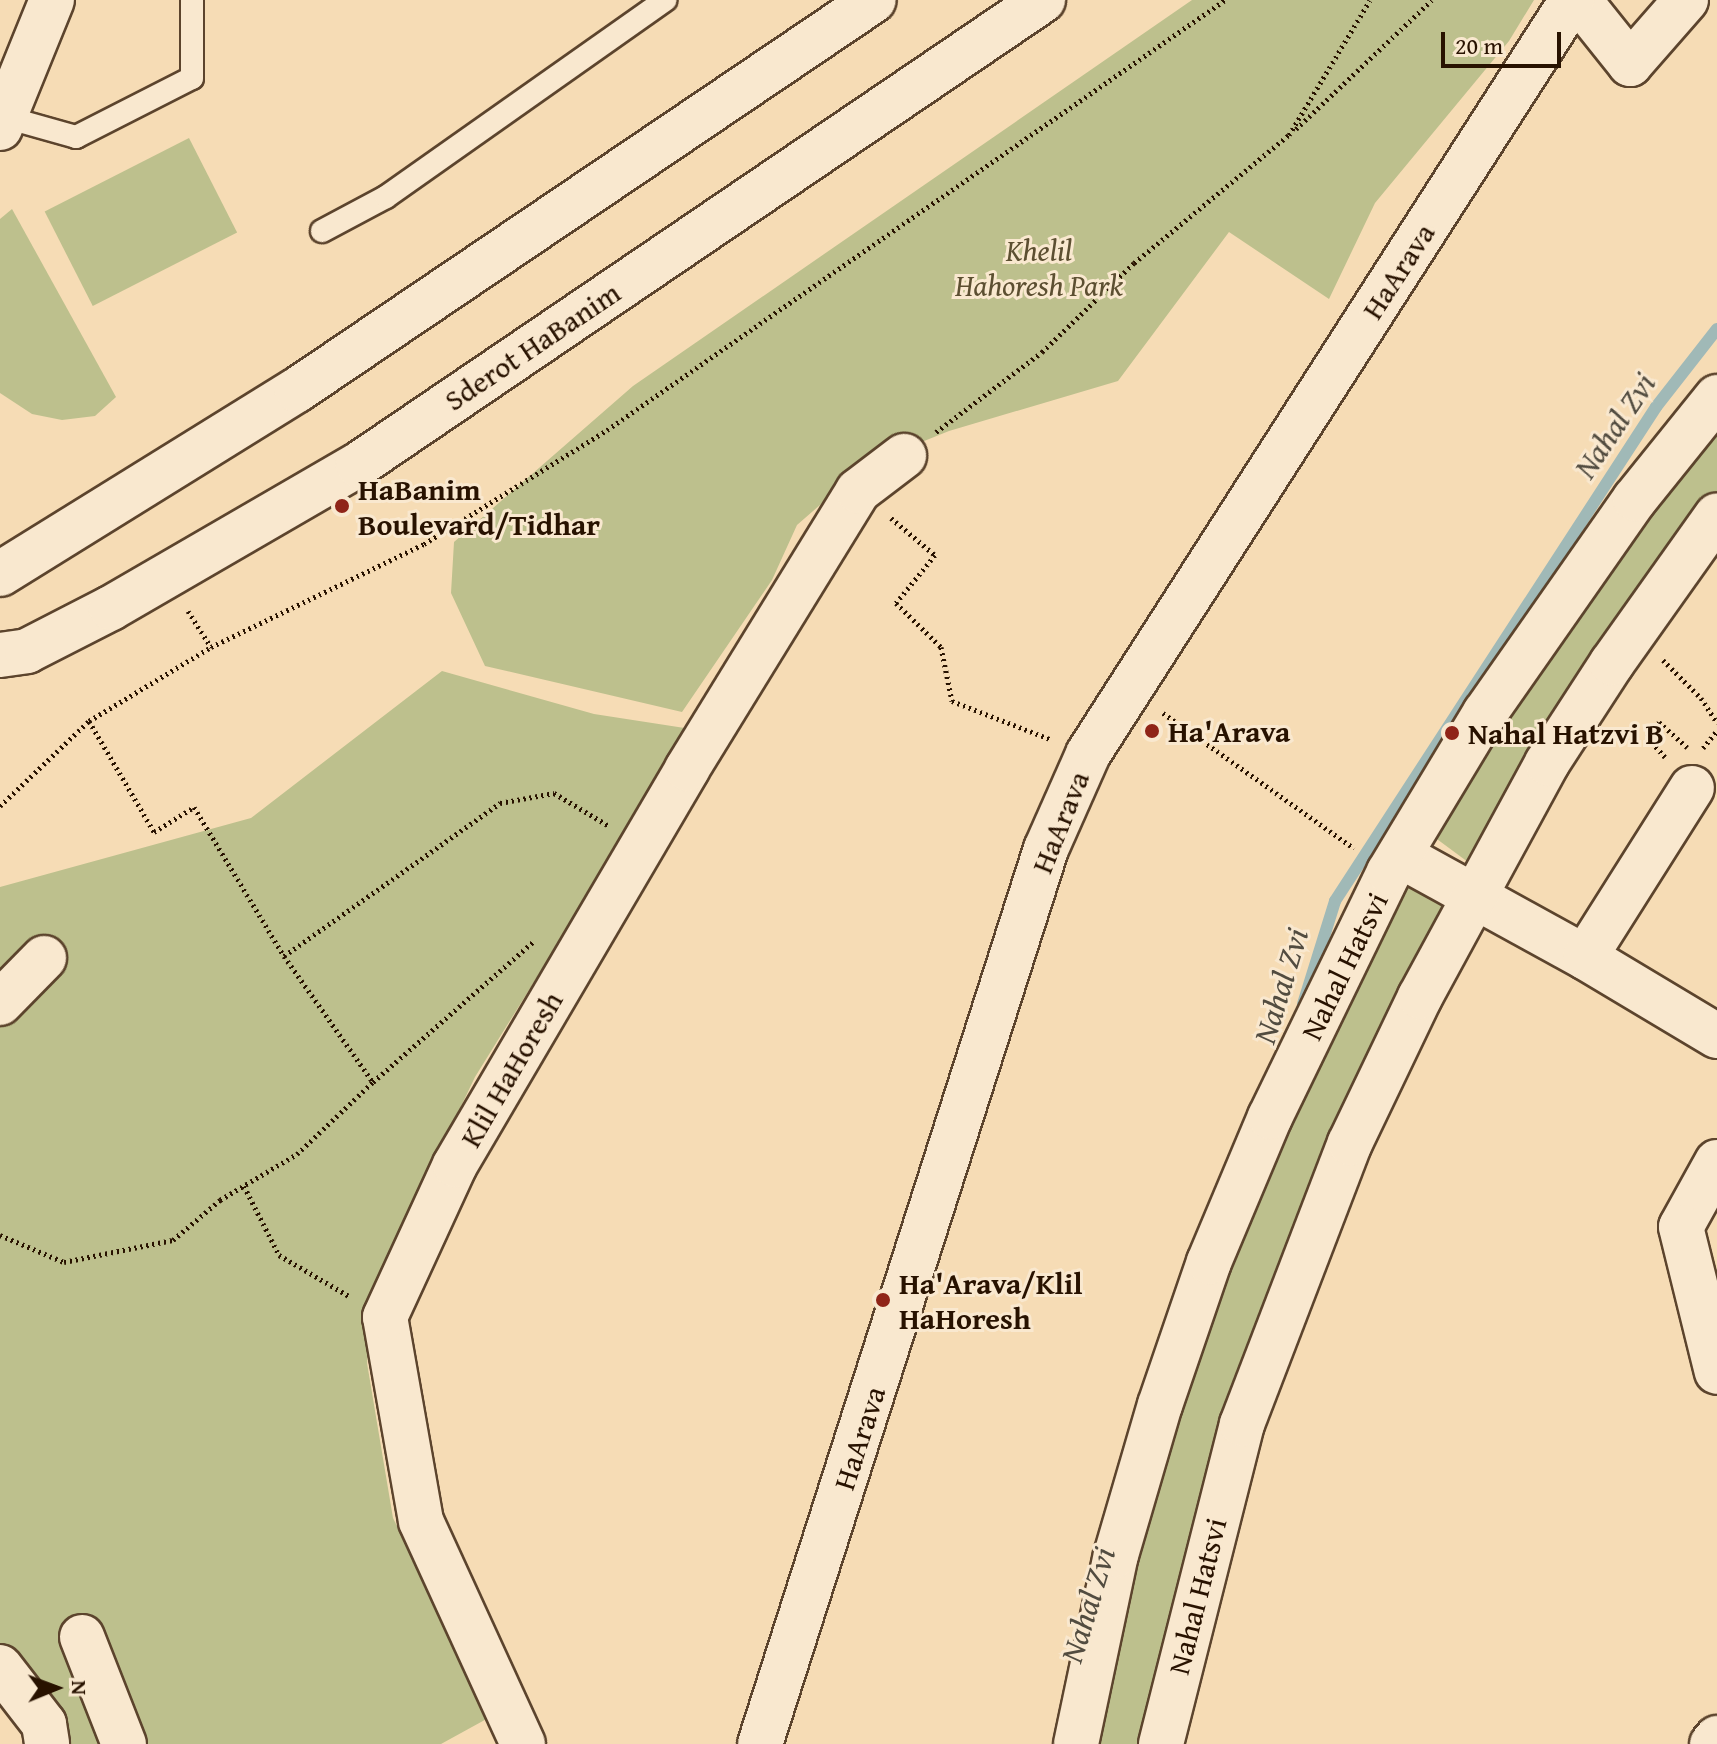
<!DOCTYPE html>
<style>
body{margin:0}
#map{position:relative;width:1717px;height:1744px;overflow:hidden;background:#f6dcb5;font-family:"Gentium Book Plus",serif}
div>[style]{position:absolute}
.green>*{inset:0;background:#bdc08d;transform-origin:0 0}
.stream>*{height:12px;margin:-6px;padding:0 6px;transform-origin:6px;border-radius:6px;background:#a0b9b7}
.path>*{height:5px;margin-top:-2.5px;transform-origin:0;background:repeating-linear-gradient(90deg,#281200 0 2px,transparent 0 6px)}
.roads{filter:drop-shadow(2px 0 #5c442d) drop-shadow(-2px 0 #5c442d) drop-shadow(0 2px #5c442d) drop-shadow(0 -2px #5c442d)}
.lane>*{height:22px;margin:-11px;padding:0 11px;transform-origin:11px;border-radius:11px;background:#f9e8cf}
.street>*{height:44px;margin:-22px;padding:0 22px;transform-origin:22px;border-radius:22px;background:#f9e8cf}
.secondary>*{height:44px;margin:-22px;padding:0 22px;transform-origin:22px;border-radius:22px;background:#f9e8cf}
.dots>*{width:22px;height:22px;translate:-50% -50%;box-sizing:border-box;border:4px solid #f9e8cf;border-radius:50%}
span{translate:-50% -50%;white-space:nowrap;text-align:center;line-height:1.15;-webkit-text-stroke:6px #f9e8cf;paint-order:stroke}
.park-label{font-size:30px;color:#5c4f31;font-style:italic}
.street-label{font-size:30px;color:#281200}
.poi-label{font-size:30px;color:#281200;font-weight:700}
.left{translate:0 -50%;text-align:left}
.water-label{font-size:32px;color:#524c40;font-style:italic}
.north{position:absolute;left:16px;top:1648px;width:80px;height:80px;-webkit-text-stroke:6px #f9e8cf;paint-order:stroke;rotate:89deg;font-size:22px;font-weight:700;line-height:32px;text-align:center;color:#281200}
.north::after{content:'';display:block;margin:auto;width:28px;height:36px;background:#281200;clip-path:polygon(50% 0,100% 100%,50% 72%,0 100%)}
.scale{position:absolute;left:1441px;top:32px;width:120px;height:36px;box-sizing:border-box;border:4px solid #281200;border-top:0;padding-left:10px;font-size:24px;line-height:28px;white-space:nowrap;color:#281200;-webkit-text-stroke:6px #f9e8cf;paint-order:stroke}
</style>
<div id="map">
<div class="green">
<i style="clip-path:polygon(1192px 0,1534px 0,1509px 41px,1375px 203px,1329px 299px,1229px 232px,1118px 381px,949px 431px,867px 464px,797px 525px,772px 580px,682px 712px,485px 666px,451px 593px,454px 542px,633px 386px)"></i>
<i style="left:189px;top:138px;width:106px;height:162px;rotate:63deg"></i>
<i style="clip-path:polygon(12px 209px,116px 397px,95px 416px,62px 420px,32px 414px,0 393px,0 219px)"></i>
<i style="clip-path:polygon(1717px 403px,1717px 507px,1476px 868px,1422px 828px)"></i>
<i style="clip-path:polygon(442px 671px,594px 714px,691px 729px,475px 1077px,376px 1284px,367px 1363px,393px 1518px,492px 1716px,441px 1744px,71px 1744px,0 1643px,0 887px,251px 818px)"></i>
<i style="clip-path:polygon(1397px 875px,1454px 907px,1350px 1121px,1149px 1744px,1080px 1744px,1182px 1359px)"></i>
</div>
<div class="stream">
<i style="left:1303px;top:1004px;width:108px;rotate:-72.7deg"></i>
<i style="left:1335px;top:901px;width:589px;rotate:-56.98deg"></i>
<i style="left:1656px;top:407px;width:99px;rotate:-52deg"></i>
</div>
<div class="path">
<i style="left:1296px;top:129px;width:187px;rotate:-43.5deg"></i>
<i style="left:936px;top:432px;width:133px;rotate:-37deg"></i>
<i style="left:1042px;top:352px;width:128px;rotate:-44.1deg"></i>
<i style="left:1134px;top:263px;width:201px;rotate:-39.6deg"></i>
<i style="left:1289px;top:135px;width:157px;rotate:-59deg"></i>
<i style="left:891px;top:518px;width:57px;rotate:40.1deg"></i>
<i style="left:935px;top:555px;width:62px;rotate:129.1deg"></i>
<i style="left:896px;top:603px;width:63px;rotate:44.4deg"></i>
<i style="left:941px;top:647px;width:55px;rotate:78.5deg"></i>
<i style="left:952px;top:701px;width:105px;rotate:21.2deg"></i>
<i style="left:188px;top:611px;width:43px;rotate:57.4deg"></i>
<i style="left:1663px;top:660px;width:54px;rotate:45deg"></i>
<i style="left:1701px;top:698px;width:30px;rotate:57deg"></i>
<i style="left:1163px;top:713px;width:234px;rotate:35.3deg"></i>
<i style="left:89px;top:721px;width:129px;rotate:59.6deg"></i>
<i style="left:154px;top:832px;width:47px;rotate:-32deg"></i>
<i style="left:194px;top:807px;width:174px;rotate:58.9deg"></i>
<i style="left:284px;top:956px;width:154px;rotate:54.8deg"></i>
<i style="left:373px;top:1082px;width:215px;rotate:-41.2deg"></i>
<i style="left:1703px;top:748px;width:22px;rotate:-51deg"></i>
<i style="left:1665px;top:757px;width:27px;rotate:-132deg"></i>
<i style="left:1647px;top:737px;width:19px;rotate:-51deg"></i>
<i style="left:1659px;top:722px;width:38px;rotate:42deg"></i>
<i style="left:0;top:806px;width:123px;rotate:-43.7deg"></i>
<i style="left:89px;top:721px;width:143px;rotate:-31.2deg"></i>
<i style="left:211px;top:647px;width:237px;rotate:-25.8deg"></i>
<i style="left:424px;top:544px;width:216px;rotate:-31.9deg"></i>
<i style="left:607px;top:430px;width:753px;rotate:-34.83deg"></i>
<i style="left:284px;top:956px;width:265px;rotate:-35.3deg"></i>
<i style="left:500px;top:803px;width:55px;rotate:-10.5deg"></i>
<i style="left:554px;top:793px;width:64px;rotate:31deg"></i>
<i style="left:244px;top:1186px;width:77px;rotate:63.1deg"></i>
<i style="left:279px;top:1255px;width:81px;rotate:30.4deg"></i>
<i style="left:0;top:1235px;width:69px;rotate:22.9deg"></i>
<i style="left:64px;top:1262px;width:111px;rotate:-11.4deg"></i>
<i style="left:173px;top:1240px;width:62px;rotate:-40.4deg"></i>
<i style="left:220px;top:1200px;width:90px;rotate:-30.9deg"></i>
<i style="left:297px;top:1154px;width:105px;rotate:-43.5deg"></i>
</div>
<div class="roads">
<div class="lane">
<i style="left:5px;top:117px;width:74px;rotate:15.7deg"></i>
<i style="left:76px;top:137px;width:130px;rotate:-27deg"></i>
<i style="left:192px;top:78px;width:78px;rotate:-90deg"></i>
<i style="left:322px;top:231px;width:72px;rotate:-28deg"></i>
<i style="left:386px;top:197px;width:342px;rotate:-35.2deg"></i>
</div>
<div class="street">
<i style="left:1579px;top:0;width:82px;rotate:51.4deg"></i>
<i style="left:1630px;top:64px;width:85px;rotate:-48.8deg"></i>
<i style="left:1401px;top:856px;width:210px;rotate:28.8deg"></i>
<i style="left:1585px;top:957px;width:154px;rotate:30.9deg"></i>
<i style="left:1585px;top:957px;width:200px;rotate:-57.7deg"></i>
<i style="left:0;top:1003px;width:63px;rotate:-45.6deg"></i>
<i style="left:1717px;top:1162px;width:74px;rotate:119deg"></i>
<i style="left:1681px;top:1227px;width:149px;rotate:76.1deg"></i>
<i style="left:82px;top:1637px;width:115px;rotate:68.6deg"></i>
<i style="left:0;top:1667px;width:72px;rotate:52.3deg"></i>
<i style="left:44px;top:1724px;width:20px;rotate:81deg"></i>
<i style="left:523px;top:1744px;width:245px;rotate:-114.6deg"></i>
<i style="left:421px;top:1521px;width:207px;rotate:-100deg"></i>
<i style="left:385px;top:1317px;width:167px;rotate:-65.3deg"></i>
<i style="left:455px;top:1165px;width:459px;rotate:-59.6deg"></i>
<i style="left:687px;top:769px;width:326px;rotate:-58.4deg"></i>
<i style="left:858px;top:491px;width:58px;rotate:-37.3deg"></i>
<i style="left:760px;top:1744px;width:940px;rotate:-72.28deg"></i>
<i style="left:1046px;top:849px;width:104px;rotate:-66.1deg"></i>
<i style="left:1088px;top:754px;width:896px;rotate:-57.3deg"></i>
<i style="left:1712px;top:1744px;width:8px;rotate:-50deg"></i>
</div>
<div class="secondary">
<i style="left:0;top:128px;width:138px;rotate:-67.9deg"></i>
<i style="left:0;top:574px;width:349px;rotate:-31.8deg"></i>
<i style="left:297px;top:390px;width:696px;rotate:-34.06deg"></i>
<i style="left:0;top:655px;width:27px;rotate:-8deg"></i>
<i style="left:27px;top:651px;width:94px;rotate:-27.1deg"></i>
<i style="left:111px;top:608px;width:285px;rotate:-30.1deg"></i>
<i style="left:358px;top:465px;width:828px;rotate:-34.17deg"></i>
<i style="left:1076px;top:1744px;width:193px;rotate:-78.1deg"></i>
<i style="left:1116px;top:1555px;width:156px;rotate:-73.7deg"></i>
<i style="left:1160px;top:1405px;width:151px;rotate:-71.1deg"></i>
<i style="left:1209px;top:1262px;width:157px;rotate:-67.2deg"></i>
<i style="left:1270px;top:1117px;width:272px;rotate:-64.1deg"></i>
<i style="left:1389px;top:872px;width:186px;rotate:-58.9deg"></i>
<i style="left:1485px;top:713px;width:261px;rotate:-55deg"></i>
<i style="left:1635px;top:499px;width:131px;rotate:-51.2deg"></i>
<i style="left:1161px;top:1744px;width:330px;rotate:-75.8deg"></i>
<i style="left:1242px;top:1424px;width:301px;rotate:-69deg"></i>
<i style="left:1350px;top:1143px;width:162px;rotate:-64.4deg"></i>
<i style="left:1420px;top:997px;width:266px;rotate:-61.5deg"></i>
<i style="left:1547px;top:763px;width:119px;rotate:-57deg"></i>
<i style="left:1612px;top:663px;width:181px;rotate:-54.6deg"></i>
</div>
</div>
<div class="dots">
<i style="left:342px;top:506px;background:#8f2418"></i>
<i style="left:1152px;top:731px;background:#8f2418"></i>
<i style="left:1452px;top:733px;background:#8f2418"></i>
<i style="left:883px;top:1300px;background:#8f2418"></i>
</div>
<div class="park-label">
<span style="left:1039px;top:267px">Khelil<br>Hahoresh Park</span>
</div>
<div class="street-label">
<span style="left:1398px;top:271px;rotate:-57deg">HaArava</span>
<span style="left:532px;top:346px;rotate:-34deg">Sderot HaBanim</span>
<span style="left:1060px;top:822px;rotate:-68deg">HaArava</span>
<span style="left:1344px;top:966px;rotate:-64deg">Nahal Hatsvi</span>
<span style="left:511px;top:1069px;rotate:-60deg">Klil HaHoresh</span>
<span style="left:859px;top:1438px;rotate:-72deg">HaArava</span>
<span style="left:1197px;top:1596px;rotate:-76deg">Nahal Hatsvi</span>
</div>
<div class="poi-label">
<span class="left" style="left:358px;top:506px">HaBanim<br>Boulevard/Tidhar</span>
<span class="left" style="left:1168px;top:731px">Ha'Arava</span>
<span class="left" style="left:1468px;top:733px">Nahal Hatzvi B</span>
<span class="left" style="left:899px;top:1300px">Ha'Arava/Klil<br>HaHoresh</span>
</div>
<div class="water-label">
<span style="left:1615px;top:426px;rotate:-56deg">Nahal Zvi</span>
<span style="left:1281px;top:986px;rotate:-73deg">Nahal Zvi</span>
<span style="left:1088px;top:1605px;rotate:-73deg">Nahal Zvi</span>
</div>
<div class="north">N</div>
<div class="scale">20 m</div>
</div>
